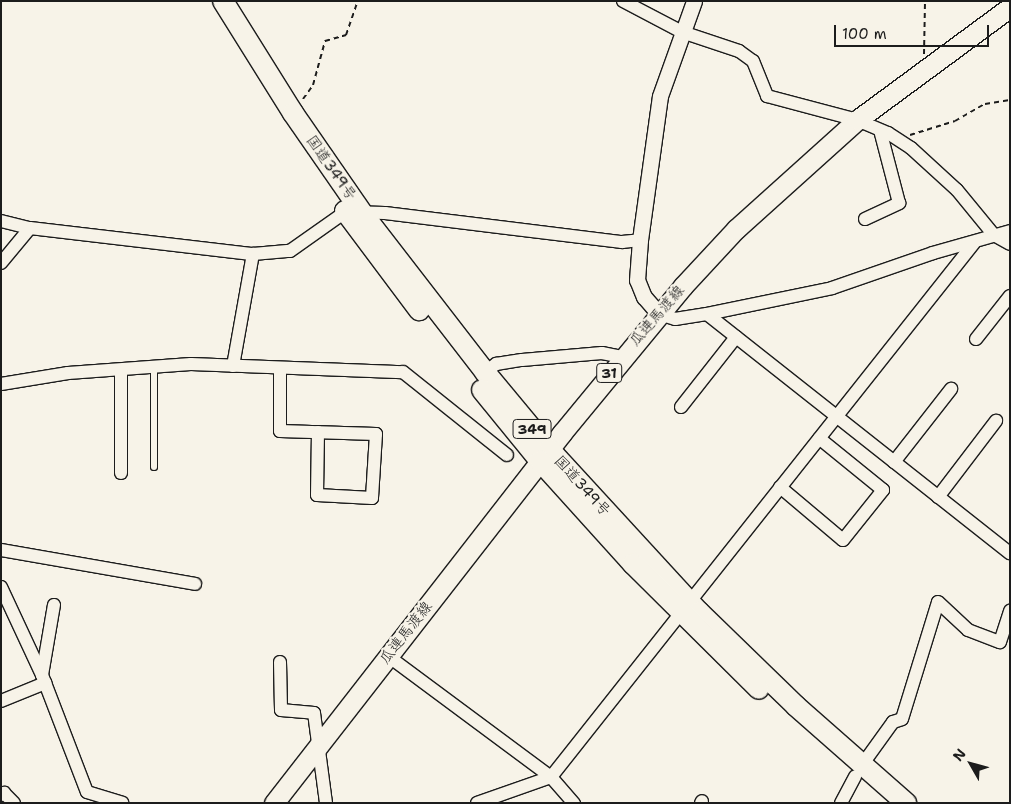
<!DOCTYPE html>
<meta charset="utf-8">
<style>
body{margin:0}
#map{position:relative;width:1011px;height:804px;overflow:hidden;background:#f7f3e8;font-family:"Shantell Sans","Klee One",sans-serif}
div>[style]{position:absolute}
.path>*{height:2px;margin-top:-1px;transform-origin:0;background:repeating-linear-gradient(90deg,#1c1c1c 0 5px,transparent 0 9px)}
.roads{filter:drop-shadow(1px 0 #1c1c1c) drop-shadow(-1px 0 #1c1c1c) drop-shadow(0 1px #1c1c1c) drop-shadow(0 -1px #1c1c1c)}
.service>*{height:6px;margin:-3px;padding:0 3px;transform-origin:3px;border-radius:3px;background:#f7f3e8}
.minor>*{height:12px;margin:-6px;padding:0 6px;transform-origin:6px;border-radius:6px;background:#f7f3e8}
.tertiary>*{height:15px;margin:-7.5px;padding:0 7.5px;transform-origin:7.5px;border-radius:7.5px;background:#f7f3e8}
.primary>*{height:19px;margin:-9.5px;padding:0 9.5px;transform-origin:9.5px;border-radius:9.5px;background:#f7f3e8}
.trunk>*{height:20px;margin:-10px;padding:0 10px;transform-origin:10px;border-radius:10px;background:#f7f3e8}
span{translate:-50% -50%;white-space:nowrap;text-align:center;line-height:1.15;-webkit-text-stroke:4.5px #f7f3e8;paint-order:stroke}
.shield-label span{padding:1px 4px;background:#f7f3e8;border:1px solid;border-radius:4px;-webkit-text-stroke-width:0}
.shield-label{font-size:14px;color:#1c1c1c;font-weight:700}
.street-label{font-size:15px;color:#1c1c1c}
.frame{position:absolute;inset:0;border:2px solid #1c1c1c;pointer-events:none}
.north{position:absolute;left:946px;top:739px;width:50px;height:50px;-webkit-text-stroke:4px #f7f3e8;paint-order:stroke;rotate:308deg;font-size:14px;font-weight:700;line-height:20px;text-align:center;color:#1c1c1c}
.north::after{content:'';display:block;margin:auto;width:18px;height:22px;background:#1c1c1c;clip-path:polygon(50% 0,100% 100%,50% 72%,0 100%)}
.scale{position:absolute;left:834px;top:25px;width:155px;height:22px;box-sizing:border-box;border:2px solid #1c1c1c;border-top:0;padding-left:6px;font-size:15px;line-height:18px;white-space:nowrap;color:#1c1c1c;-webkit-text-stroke:4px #f7f3e8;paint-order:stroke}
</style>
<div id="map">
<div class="path">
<i style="left:924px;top:54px;width:53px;rotate:-88.9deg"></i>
<i style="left:303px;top:99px;width:17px;rotate:-54deg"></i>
<i style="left:313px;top:85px;width:46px;rotate:-74.7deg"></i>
<i style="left:325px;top:41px;width:22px;rotate:-16deg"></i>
<i style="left:346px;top:35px;width:36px;rotate:-71deg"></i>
<i style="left:910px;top:135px;width:47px;rotate:-17.3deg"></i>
<i style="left:955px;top:121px;width:34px;rotate:-30deg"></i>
<i style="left:985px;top:104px;width:25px;rotate:-9deg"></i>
</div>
<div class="roads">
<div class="service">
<i style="left:154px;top:368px;width:99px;rotate:90deg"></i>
</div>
<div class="minor">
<i style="left:623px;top:1px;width:67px;rotate:27.7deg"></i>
<i style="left:682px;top:32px;width:60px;rotate:18.4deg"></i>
<i style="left:739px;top:51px;width:17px;rotate:36deg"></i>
<i style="left:753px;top:61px;width:38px;rotate:68deg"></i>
<i style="left:767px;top:96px;width:93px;rotate:14.9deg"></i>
<i style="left:857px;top:120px;width:34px;rotate:23deg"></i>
<i style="left:888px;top:133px;width:27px;rotate:33deg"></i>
<i style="left:911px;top:148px;width:62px;rotate:42.4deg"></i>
<i style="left:957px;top:190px;width:58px;rotate:50.6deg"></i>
<i style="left:994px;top:235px;width:18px;rotate:29deg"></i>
<i style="left:865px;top:219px;width:38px;rotate:-25deg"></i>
<i style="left:899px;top:203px;width:75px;rotate:-104.6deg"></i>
<i style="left:1px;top:221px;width:30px;rotate:14deg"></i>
<i style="left:30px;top:228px;width:225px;rotate:6.7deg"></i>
<i style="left:253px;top:254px;width:37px;rotate:-5deg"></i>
<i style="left:290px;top:251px;width:67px;rotate:-35.3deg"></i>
<i style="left:345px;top:212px;width:40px;rotate:1.4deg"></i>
<i style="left:385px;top:213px;width:239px;rotate:7deg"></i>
<i style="left:622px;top:242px;width:18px;rotate:-6deg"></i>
<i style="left:1px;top:263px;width:45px;rotate:-50.4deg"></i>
<i style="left:659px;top:314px;width:17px;rotate:17deg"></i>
<i style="left:675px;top:319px;width:32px;rotate:-9deg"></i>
<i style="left:707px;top:314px;width:128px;rotate:-11.7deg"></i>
<i style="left:832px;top:288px;width:107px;rotate:-19.1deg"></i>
<i style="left:933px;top:253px;width:80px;rotate:-15.9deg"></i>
<i style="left:707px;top:314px;width:386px;rotate:38.3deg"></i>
<i style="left:976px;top:339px;width:55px;rotate:-51.7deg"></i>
<i style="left:233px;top:366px;width:114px;rotate:-79.9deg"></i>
<i style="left:280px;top:369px;width:62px;rotate:90deg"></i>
<i style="left:280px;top:431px;width:96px;rotate:1.8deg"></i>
<i style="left:376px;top:434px;width:64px;rotate:93.6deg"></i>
<i style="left:372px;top:498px;width:55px;rotate:-176.9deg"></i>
<i style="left:317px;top:495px;width:63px;rotate:-89.1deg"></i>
<i style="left:121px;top:372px;width:101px;rotate:90deg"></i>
<i style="left:485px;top:372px;width:14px;rotate:-36deg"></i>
<i style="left:496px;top:364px;width:26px;rotate:-9deg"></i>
<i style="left:522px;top:360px;width:80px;rotate:-5deg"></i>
<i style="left:602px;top:353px;width:20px;rotate:11deg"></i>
<i style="left:1px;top:384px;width:68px;rotate:-9.3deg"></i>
<i style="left:68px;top:373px;width:123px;rotate:-4.2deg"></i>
<i style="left:191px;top:364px;width:212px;rotate:2.2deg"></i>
<i style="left:403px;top:372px;width:133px;rotate:38.6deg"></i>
<i style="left:681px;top:407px;width:89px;rotate:-51.8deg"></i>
<i style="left:894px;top:462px;width:93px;rotate:-52deg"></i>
<i style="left:780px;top:487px;width:82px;rotate:40.1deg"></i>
<i style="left:843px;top:540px;width:64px;rotate:-51.3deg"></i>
<i style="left:883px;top:490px;width:82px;rotate:-140.9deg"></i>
<i style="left:938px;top:497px;width:96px;rotate:-52.7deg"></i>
<i style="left:1px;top:550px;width:197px;rotate:9.9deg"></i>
<i style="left:1px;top:587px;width:97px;rotate:65deg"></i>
<i style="left:42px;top:675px;width:125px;rotate:69deg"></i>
<i style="left:87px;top:792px;width:37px;rotate:17deg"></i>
<i style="left:388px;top:656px;width:203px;rotate:36.6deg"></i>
<i style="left:551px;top:777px;width:35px;rotate:49deg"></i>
<i style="left:280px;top:662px;width:48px;rotate:88.8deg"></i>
<i style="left:281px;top:710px;width:33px;rotate:5deg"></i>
<i style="left:314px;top:713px;width:91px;rotate:82.4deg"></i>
<i style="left:42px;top:675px;width:71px;rotate:-80.3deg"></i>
<i style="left:1px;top:701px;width:48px;rotate:-22.2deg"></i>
<i style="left:862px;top:765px;width:53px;rotate:-54.2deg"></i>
<i style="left:893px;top:722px;width:9px;rotate:-18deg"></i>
<i style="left:902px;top:719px;width:122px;rotate:-72.9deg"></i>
<i style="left:938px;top:602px;width:41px;rotate:43deg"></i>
<i style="left:968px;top:630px;width:34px;rotate:21deg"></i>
<i style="left:1000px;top:642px;width:33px;rotate:-72deg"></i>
<i style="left:1px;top:795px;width:4px;rotate:-34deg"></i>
<i style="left:4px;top:793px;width:14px;rotate:45deg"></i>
<i style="left:477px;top:803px;width:78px;rotate:-19.4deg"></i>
<i style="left:551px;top:777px;width:681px;rotate:-51.62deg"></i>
<i style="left:701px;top:803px;width:2px;rotate:-63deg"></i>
<i style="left:841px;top:803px;width:30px;rotate:-62deg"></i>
</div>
<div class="tertiary">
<i style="left:659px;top:314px;width:23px;rotate:-131deg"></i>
<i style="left:644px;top:297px;width:18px;rotate:-112deg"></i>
<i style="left:637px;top:280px;width:40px;rotate:-85.7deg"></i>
<i style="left:640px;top:240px;width:145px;rotate:-82.1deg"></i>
<i style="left:660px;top:96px;width:101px;rotate:-70.3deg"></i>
</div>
<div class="primary">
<i style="left:274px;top:803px;width:469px;rotate:-52.1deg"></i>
<i style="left:562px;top:433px;width:190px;rotate:-50.5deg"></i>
<i style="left:683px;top:286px;width:78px;rotate:-47.1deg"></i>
<i style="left:736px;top:229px;width:163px;rotate:-42deg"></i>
<i style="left:857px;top:120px;width:190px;rotate:-36.4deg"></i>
</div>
<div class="trunk">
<i style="left:223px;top:1px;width:132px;rotate:58deg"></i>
<i style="left:293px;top:113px;width:123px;rotate:55.3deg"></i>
<i style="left:363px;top:214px;width:200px;rotate:52.3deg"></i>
<i style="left:485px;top:372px;width:100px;rotate:50.3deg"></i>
<i style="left:549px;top:449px;width:222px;rotate:47.4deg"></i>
<i style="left:699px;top:612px;width:135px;rotate:44.1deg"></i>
<i style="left:796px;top:706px;width:147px;rotate:41.4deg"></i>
<i style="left:345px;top:211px;width:124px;rotate:53.2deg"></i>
<i style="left:482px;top:390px;width:92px;rotate:50.8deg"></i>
<i style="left:540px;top:461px;width:139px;rotate:47.9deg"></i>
<i style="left:633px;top:564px;width:177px;rotate:44.8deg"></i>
</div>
</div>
<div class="shield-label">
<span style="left:609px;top:373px">31</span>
<span style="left:532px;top:429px">349</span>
</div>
<div class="street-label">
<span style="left:331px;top:168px;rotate:55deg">国道349号</span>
<span style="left:657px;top:316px;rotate:-49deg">瓜連馬渡線</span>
<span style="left:582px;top:486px;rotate:48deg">国道349号</span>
<span style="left:406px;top:633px;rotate:-52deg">瓜連馬渡線</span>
</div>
<div class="frame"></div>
<div class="north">N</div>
<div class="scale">100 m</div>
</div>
